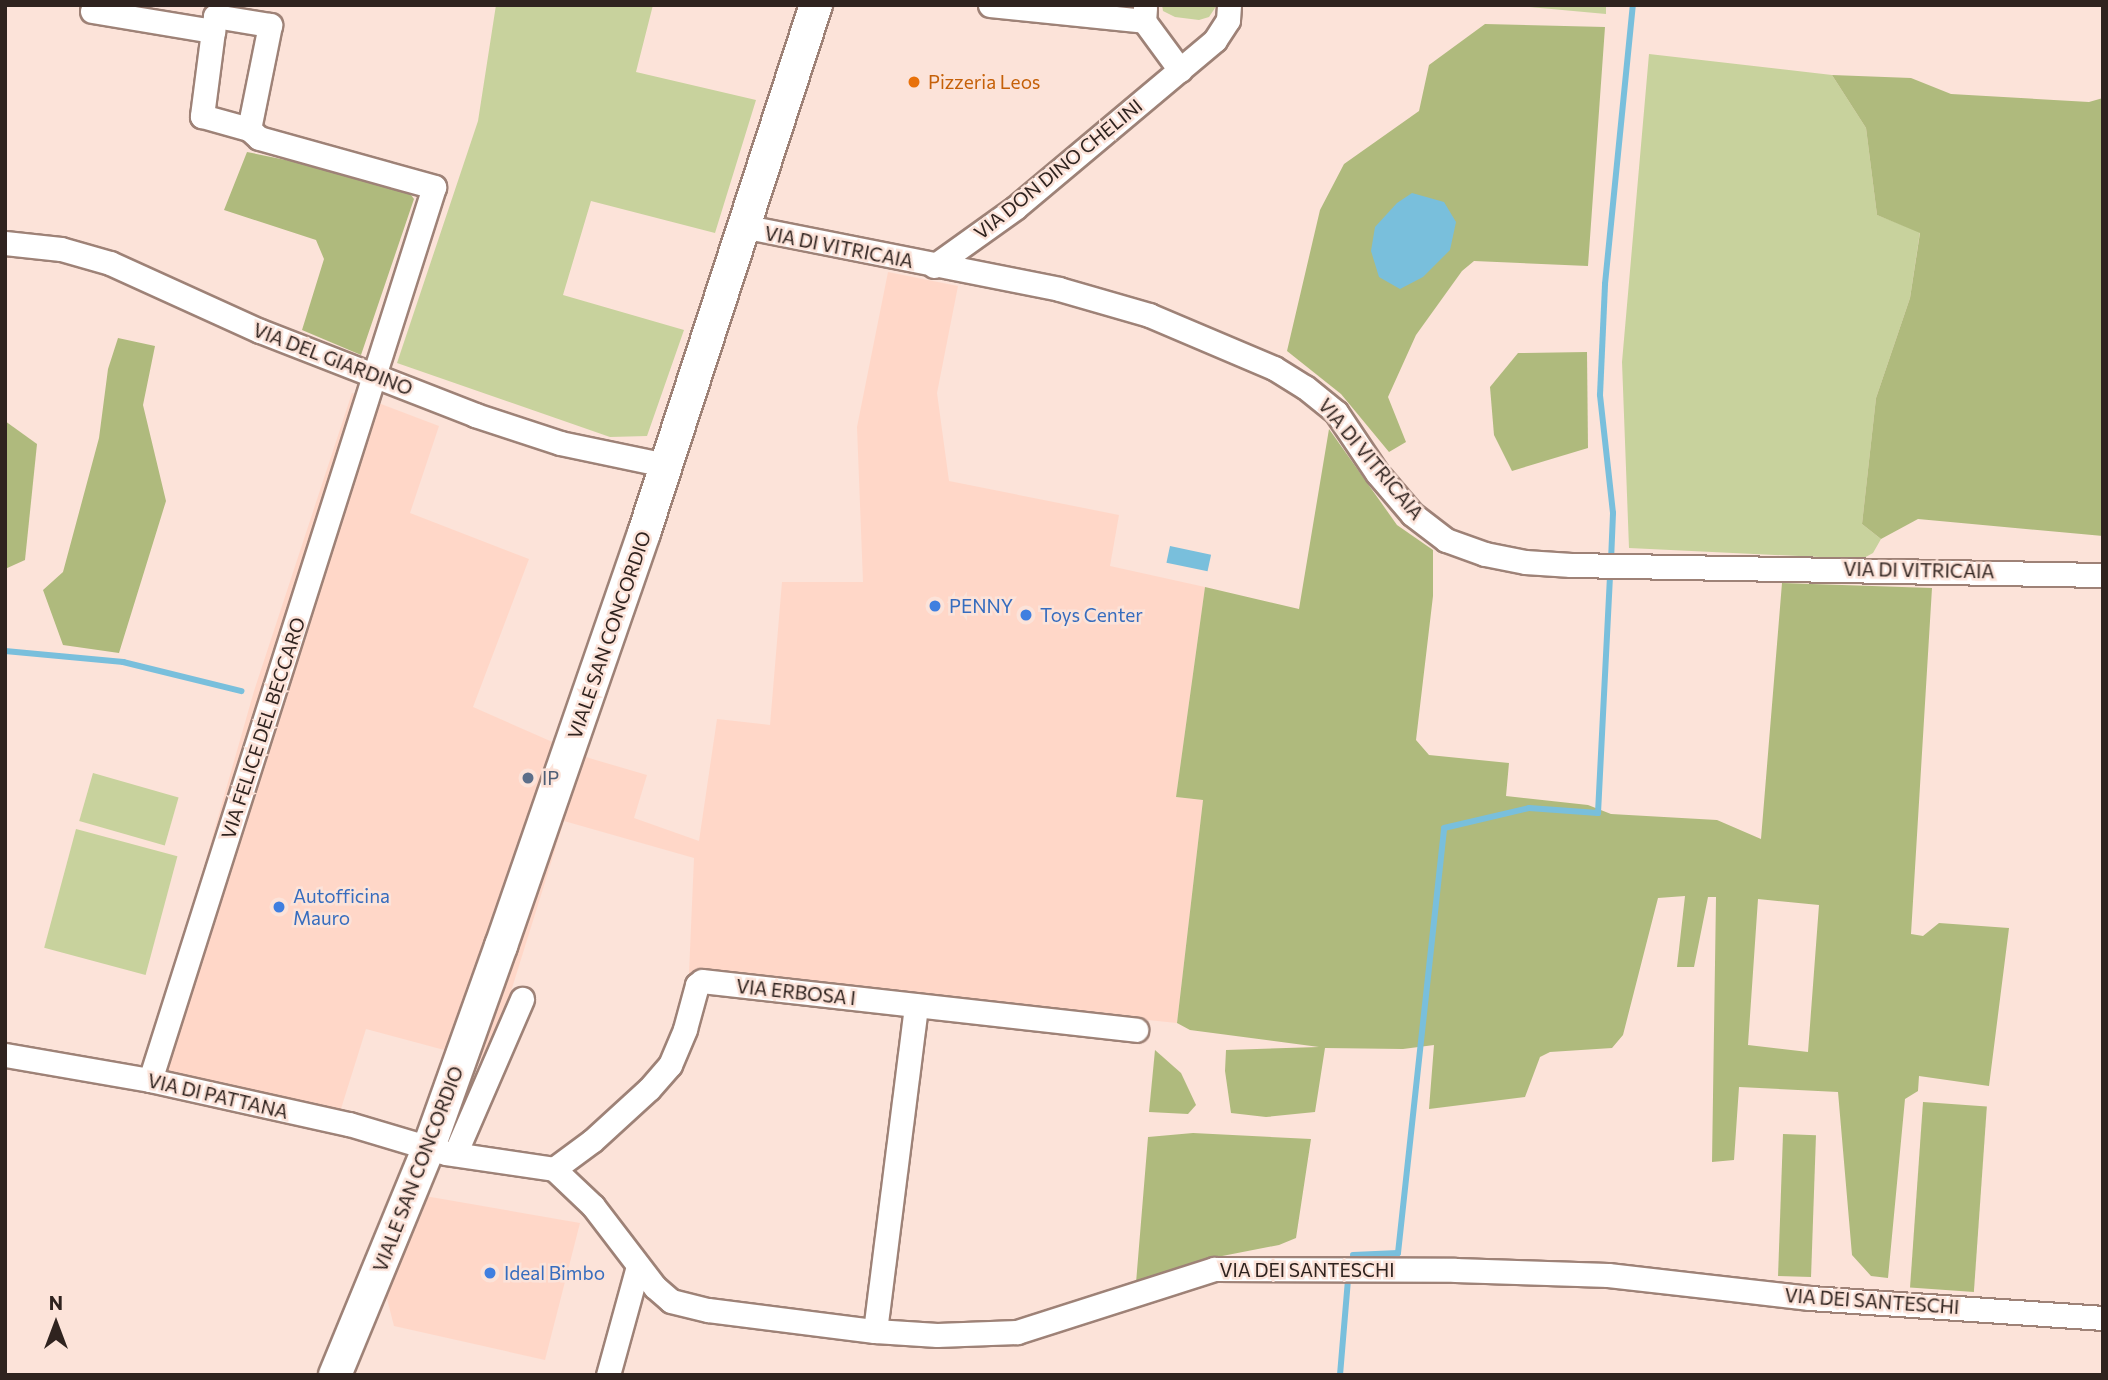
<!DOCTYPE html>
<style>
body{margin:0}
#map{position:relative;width:2108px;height:1380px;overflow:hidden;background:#fce3d9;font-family:Commissioner,sans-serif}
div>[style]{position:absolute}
.built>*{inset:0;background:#ffd7c8}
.green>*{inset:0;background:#c8d29d;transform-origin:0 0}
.forest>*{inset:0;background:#afba7d;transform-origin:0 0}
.water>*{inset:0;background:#79bfdc;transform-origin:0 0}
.stream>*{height:6px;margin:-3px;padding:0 3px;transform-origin:3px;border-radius:3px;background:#79bfdc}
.roads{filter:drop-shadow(2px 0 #9e8277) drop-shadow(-2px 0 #9e8277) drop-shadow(0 2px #9e8277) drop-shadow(0 -2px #9e8277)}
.minor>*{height:23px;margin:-11.5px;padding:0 11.5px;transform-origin:11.5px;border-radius:11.5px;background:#fff}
.secondary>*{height:32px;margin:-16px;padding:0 16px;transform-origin:16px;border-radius:16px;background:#fff}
.dots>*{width:19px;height:19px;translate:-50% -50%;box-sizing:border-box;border:4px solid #fce3d9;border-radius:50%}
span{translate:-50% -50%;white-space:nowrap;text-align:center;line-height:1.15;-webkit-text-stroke:5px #fce3d9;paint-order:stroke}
.food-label{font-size:19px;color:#c56008}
.left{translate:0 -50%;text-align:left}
.street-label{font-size:19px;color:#2f231f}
.shop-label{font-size:19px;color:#366cbe}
.service-label{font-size:19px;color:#4e5e75}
.frame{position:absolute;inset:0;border:7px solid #2f231f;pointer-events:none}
.north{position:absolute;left:21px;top:1289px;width:70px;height:70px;-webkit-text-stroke:5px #fce3d9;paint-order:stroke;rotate:0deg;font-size:19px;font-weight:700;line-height:28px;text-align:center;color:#2f231f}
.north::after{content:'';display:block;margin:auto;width:24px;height:32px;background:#2f231f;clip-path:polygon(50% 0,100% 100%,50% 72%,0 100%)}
</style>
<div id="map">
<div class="built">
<i style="clip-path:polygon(888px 272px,958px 286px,937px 393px,949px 481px,1119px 515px,1110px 566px,1205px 587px,1176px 797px,1203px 800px,1177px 1023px,689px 973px,694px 858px,564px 821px,489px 1062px,366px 1029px,340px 1112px,146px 1070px,254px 691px,352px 393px,439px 426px,410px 513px,529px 559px,473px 707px,589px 758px,647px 775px,634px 818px,699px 841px,717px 719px,770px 725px,782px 582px,863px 582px,857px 427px)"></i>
<i style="clip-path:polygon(425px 1196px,580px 1223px,545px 1360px,394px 1326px,385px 1291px)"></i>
</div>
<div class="green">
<i style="clip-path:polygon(496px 5px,653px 5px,636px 72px,756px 100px,715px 233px,591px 201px,563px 295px,684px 330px,647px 436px,610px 437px,397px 363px,478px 121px)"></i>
<i style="clip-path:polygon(1162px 5px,1217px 5px,1209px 17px,1199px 20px,1175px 17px,1163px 11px)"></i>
<i style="clip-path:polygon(1509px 5px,1606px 5px,1606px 14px)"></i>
<i style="clip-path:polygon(1649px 54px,1832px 75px,1866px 128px,1877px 215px,1920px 232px,1910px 298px,1876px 398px,1862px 524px,1881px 539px,1873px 553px,1862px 559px,1629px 548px,1622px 362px)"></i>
<i style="left:93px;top:773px;width:89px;height:50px;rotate:16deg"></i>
<i style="left:76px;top:829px;width:105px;height:123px;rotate:15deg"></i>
</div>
<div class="forest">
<i style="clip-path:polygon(1485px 24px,1605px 27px,1588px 266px,1474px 261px,1462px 271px,1416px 335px,1388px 397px,1406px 442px,1389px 452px,1341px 394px,1287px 351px,1320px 210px,1344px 164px,1419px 111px,1429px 65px)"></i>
<i style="clip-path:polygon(1832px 75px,1911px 78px,1951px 94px,2089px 102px,2103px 98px,2103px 536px,1918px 519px,1881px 539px,1862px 524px,1876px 398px,1910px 298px,1920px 233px,1877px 215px,1866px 128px)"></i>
<i style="clip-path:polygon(247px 152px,403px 184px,414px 199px,361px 355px,302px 330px,324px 259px,316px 240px,224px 210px)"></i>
<i style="clip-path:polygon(118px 338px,155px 346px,143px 405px,166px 501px,119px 653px,63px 645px,43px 590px,63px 572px,99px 438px,108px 369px)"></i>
<i style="clip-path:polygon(1587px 352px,1588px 448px,1512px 471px,1494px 435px,1490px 387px,1518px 353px)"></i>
<i style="clip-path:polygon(5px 421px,37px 444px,25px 560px,5px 569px)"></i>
<i style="clip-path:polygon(evenodd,1329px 429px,1397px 525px,1433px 550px,1433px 596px,1416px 740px,1429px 755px,1509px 763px,1506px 796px,1588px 805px,1611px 814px,1717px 820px,1761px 839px,1782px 583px,1932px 588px,1911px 934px,1923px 936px,1939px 923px,2009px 928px,1989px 1086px,1919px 1076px,1918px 1091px,1905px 1099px,1888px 1278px,1871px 1276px,1852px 1255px,1838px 1092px,1739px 1087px,1734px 1160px,1712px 1162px,1716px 897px,1708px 897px,1694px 967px,1677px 967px,1685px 896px,1658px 898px,1623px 1035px,1612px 1048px,1550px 1052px,1540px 1057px,1525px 1097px,1429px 1109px,1434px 1045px,1403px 1049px,1325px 1048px,1315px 1112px,1266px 1117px,1231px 1113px,1225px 1071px,1226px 1050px,1319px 1047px,1190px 1030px,1177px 1023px,1203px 800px,1176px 797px,1205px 587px,1299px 609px,1329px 429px,1758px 899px,1819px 905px,1808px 1052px,1748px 1045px,1758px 899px)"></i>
<i style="clip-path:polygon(1155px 1050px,1181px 1073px,1196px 1105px,1188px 1114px,1149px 1112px)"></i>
<i style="left:1923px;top:1102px;width:64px;height:186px;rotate:4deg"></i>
<i style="clip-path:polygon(1193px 1133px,1311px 1139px,1296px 1238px,1279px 1245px,1212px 1258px,1162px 1279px,1136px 1283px,1148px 1137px)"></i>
<i style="left:1783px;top:1134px;width:33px;height:142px;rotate:2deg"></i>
</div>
<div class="water">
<i style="clip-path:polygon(1412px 193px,1444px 202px,1456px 222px,1450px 250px,1423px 277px,1400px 289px,1379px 277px,1371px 251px,1375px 227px,1397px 203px)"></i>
<i style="left:1170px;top:546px;width:42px;height:17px;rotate:12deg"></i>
</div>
<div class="stream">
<i style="left:1611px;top:561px;width:48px;rotate:-87.6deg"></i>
<i style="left:1613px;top:513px;width:119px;rotate:-96.3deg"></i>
<i style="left:1600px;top:395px;width:111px;rotate:-87.4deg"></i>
<i style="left:1605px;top:284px;width:280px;rotate:-84.3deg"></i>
<i style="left:5px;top:651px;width:119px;rotate:5.3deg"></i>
<i style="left:123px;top:662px;width:122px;rotate:13.8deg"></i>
<i style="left:1353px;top:1255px;width:45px;rotate:-2.5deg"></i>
<i style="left:1398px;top:1253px;width:427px;rotate:-83.8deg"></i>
<i style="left:1444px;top:828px;width:87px;rotate:-13.2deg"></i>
<i style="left:1529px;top:808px;width:69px;rotate:4.1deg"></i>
<i style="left:1598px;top:813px;width:241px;rotate:-87.1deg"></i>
<i style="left:1340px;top:1375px;width:96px;rotate:-85.2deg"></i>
</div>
<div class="roads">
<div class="minor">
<i style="left:990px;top:5px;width:155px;rotate:5.9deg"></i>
<i style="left:1145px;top:8px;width:13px;rotate:94deg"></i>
<i style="left:1144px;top:21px;width:61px;rotate:53.7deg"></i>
<i style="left:92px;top:11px;width:123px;rotate:9.4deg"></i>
<i style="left:213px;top:31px;width:86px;rotate:97.4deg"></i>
<i style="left:202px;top:116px;width:49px;rotate:15.5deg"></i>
<i style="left:249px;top:129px;width:13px;rotate:42deg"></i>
<i style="left:259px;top:138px;width:182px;rotate:15.6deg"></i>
<i style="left:434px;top:187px;width:937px;rotate:107.64deg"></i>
<i style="left:213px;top:31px;width:15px;rotate:-82deg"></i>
<i style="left:215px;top:16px;width:56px;rotate:9.3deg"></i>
<i style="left:270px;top:25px;width:106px;rotate:101.4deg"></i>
<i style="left:742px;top:226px;width:323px;rotate:11.2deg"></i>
<i style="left:1059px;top:289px;width:94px;rotate:16.1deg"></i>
<i style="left:1149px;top:315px;width:136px;rotate:23deg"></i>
<i style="left:1274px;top:368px;width:36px;rotate:32deg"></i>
<i style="left:1305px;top:387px;width:40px;rotate:39deg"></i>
<i style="left:1336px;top:412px;width:73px;rotate:56.1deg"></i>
<i style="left:1377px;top:473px;width:54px;rotate:49.5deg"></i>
<i style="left:1412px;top:514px;width:43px;rotate:37.4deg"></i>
<i style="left:1446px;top:540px;width:41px;rotate:19.7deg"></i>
<i style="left:1485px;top:554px;width:41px;rotate:11.3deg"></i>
<i style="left:1525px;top:562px;width:46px;rotate:3.7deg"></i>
<i style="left:1571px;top:565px;width:532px;rotate:1.08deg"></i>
<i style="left:5px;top:243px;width:56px;rotate:6.1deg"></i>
<i style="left:61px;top:249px;width:51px;rotate:15.9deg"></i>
<i style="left:110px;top:263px;width:165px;rotate:24.4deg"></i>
<i style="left:260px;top:331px;width:231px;rotate:21.3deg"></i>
<i style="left:475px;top:415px;width:89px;rotate:18.2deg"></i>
<i style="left:560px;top:443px;width:107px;rotate:11.8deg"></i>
<i style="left:934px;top:266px;width:100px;rotate:-35.6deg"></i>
<i style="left:1015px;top:208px;width:261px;rotate:-40deg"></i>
<i style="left:1215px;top:40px;width:24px;rotate:-57deg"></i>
<i style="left:1228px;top:20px;width:15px;rotate:-86deg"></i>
<i style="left:5px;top:1055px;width:147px;rotate:9.8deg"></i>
<i style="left:150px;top:1080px;width:204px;rotate:12.5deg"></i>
<i style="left:349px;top:1124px;width:101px;rotate:16.6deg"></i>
<i style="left:446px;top:1153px;width:109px;rotate:8.4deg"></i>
<i style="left:554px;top:1169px;width:54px;rotate:43.5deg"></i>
<i style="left:593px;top:1206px;width:102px;rotate:52.6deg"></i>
<i style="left:655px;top:1287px;width:21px;rotate:41deg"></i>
<i style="left:671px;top:1301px;width:38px;rotate:14deg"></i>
<i style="left:708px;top:1310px;width:168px;rotate:7.2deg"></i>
<i style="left:875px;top:1331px;width:62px;rotate:3.7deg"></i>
<i style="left:937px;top:1335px;width:80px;rotate:-2.1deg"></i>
<i style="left:1017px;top:1332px;width:207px;rotate:-17.7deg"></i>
<i style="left:1214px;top:1269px;width:241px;rotate:0.2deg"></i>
<i style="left:1455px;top:1270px;width:153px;rotate:1.9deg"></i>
<i style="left:1608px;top:1275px;width:203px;rotate:6.5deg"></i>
<i style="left:1810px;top:1298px;width:294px;rotate:3.9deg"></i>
<i style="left:455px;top:1154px;width:169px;rotate:-66.6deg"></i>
<i style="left:554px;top:1169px;width:47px;rotate:-36.4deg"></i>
<i style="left:592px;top:1141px;width:77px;rotate:-42.4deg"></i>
<i style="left:649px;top:1089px;width:32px;rotate:-49deg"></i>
<i style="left:670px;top:1065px;width:39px;rotate:-67deg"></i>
<i style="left:685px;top:1029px;width:46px;rotate:-74.7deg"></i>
<i style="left:697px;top:985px;width:6px;rotate:-39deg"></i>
<i style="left:702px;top:981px;width:437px;rotate:6.4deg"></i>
<i style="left:875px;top:1331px;width:328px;rotate:-82.8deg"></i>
<i style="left:608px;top:1375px;width:113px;rotate:-74.6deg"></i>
</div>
<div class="secondary">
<i style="left:335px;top:1375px;width:247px;rotate:-67.6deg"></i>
<i style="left:429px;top:1147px;width:214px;rotate:-70.3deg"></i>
<i style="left:501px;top:946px;width:437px;rotate:-70.9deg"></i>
<i style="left:644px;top:533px;width:555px;rotate:-71.96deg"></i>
</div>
</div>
<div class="dots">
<i style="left:914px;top:82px;background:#e8710a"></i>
<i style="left:935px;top:606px;background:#3f7fe0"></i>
<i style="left:1026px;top:615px;background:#3f7fe0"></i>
<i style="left:528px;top:778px;background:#5c6f8a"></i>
<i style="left:279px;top:907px;background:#3f7fe0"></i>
<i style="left:490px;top:1273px;background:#3f7fe0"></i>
</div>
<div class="food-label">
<span class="left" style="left:928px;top:82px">Pizzeria Leos</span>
</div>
<div class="street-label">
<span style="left:1058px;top:169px;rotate:-39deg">VIA DON DINO CHELINI</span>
<span style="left:839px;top:247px;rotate:11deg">VIA DI VITRICAIA</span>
<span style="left:333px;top:359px;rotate:21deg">VIA DEL GIARDINO</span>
<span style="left:1371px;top:459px;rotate:50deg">VIA DI VITRICAIA</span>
<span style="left:1919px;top:570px;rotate:1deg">VIA DI VITRICAIA</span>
<span style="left:609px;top:635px;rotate:-71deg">VIALE SAN CONCORDIO</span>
<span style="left:263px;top:728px;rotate:-72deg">VIA FELICE DEL BECCARO</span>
<span style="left:796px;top:992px;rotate:6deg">VIA ERBOSA I</span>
<span style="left:218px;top:1096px;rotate:13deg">VIA DI PATTANA</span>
<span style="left:418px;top:1169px;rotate:-69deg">VIALE SAN CONCORDIO</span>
<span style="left:1307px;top:1270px">VIA DEI SANTESCHI</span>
<span style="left:1872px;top:1301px;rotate:4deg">VIA DEI SANTESCHI</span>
</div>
<div class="shop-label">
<span class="left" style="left:949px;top:606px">PENNY</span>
<span class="left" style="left:1040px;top:615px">Toys Center</span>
<span class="left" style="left:293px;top:907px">Autofficina<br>Mauro</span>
<span class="left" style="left:504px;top:1273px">Ideal Bimbo</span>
</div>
<div class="service-label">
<span class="left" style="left:542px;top:778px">IP</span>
</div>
<div class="frame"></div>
<div class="north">N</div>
</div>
